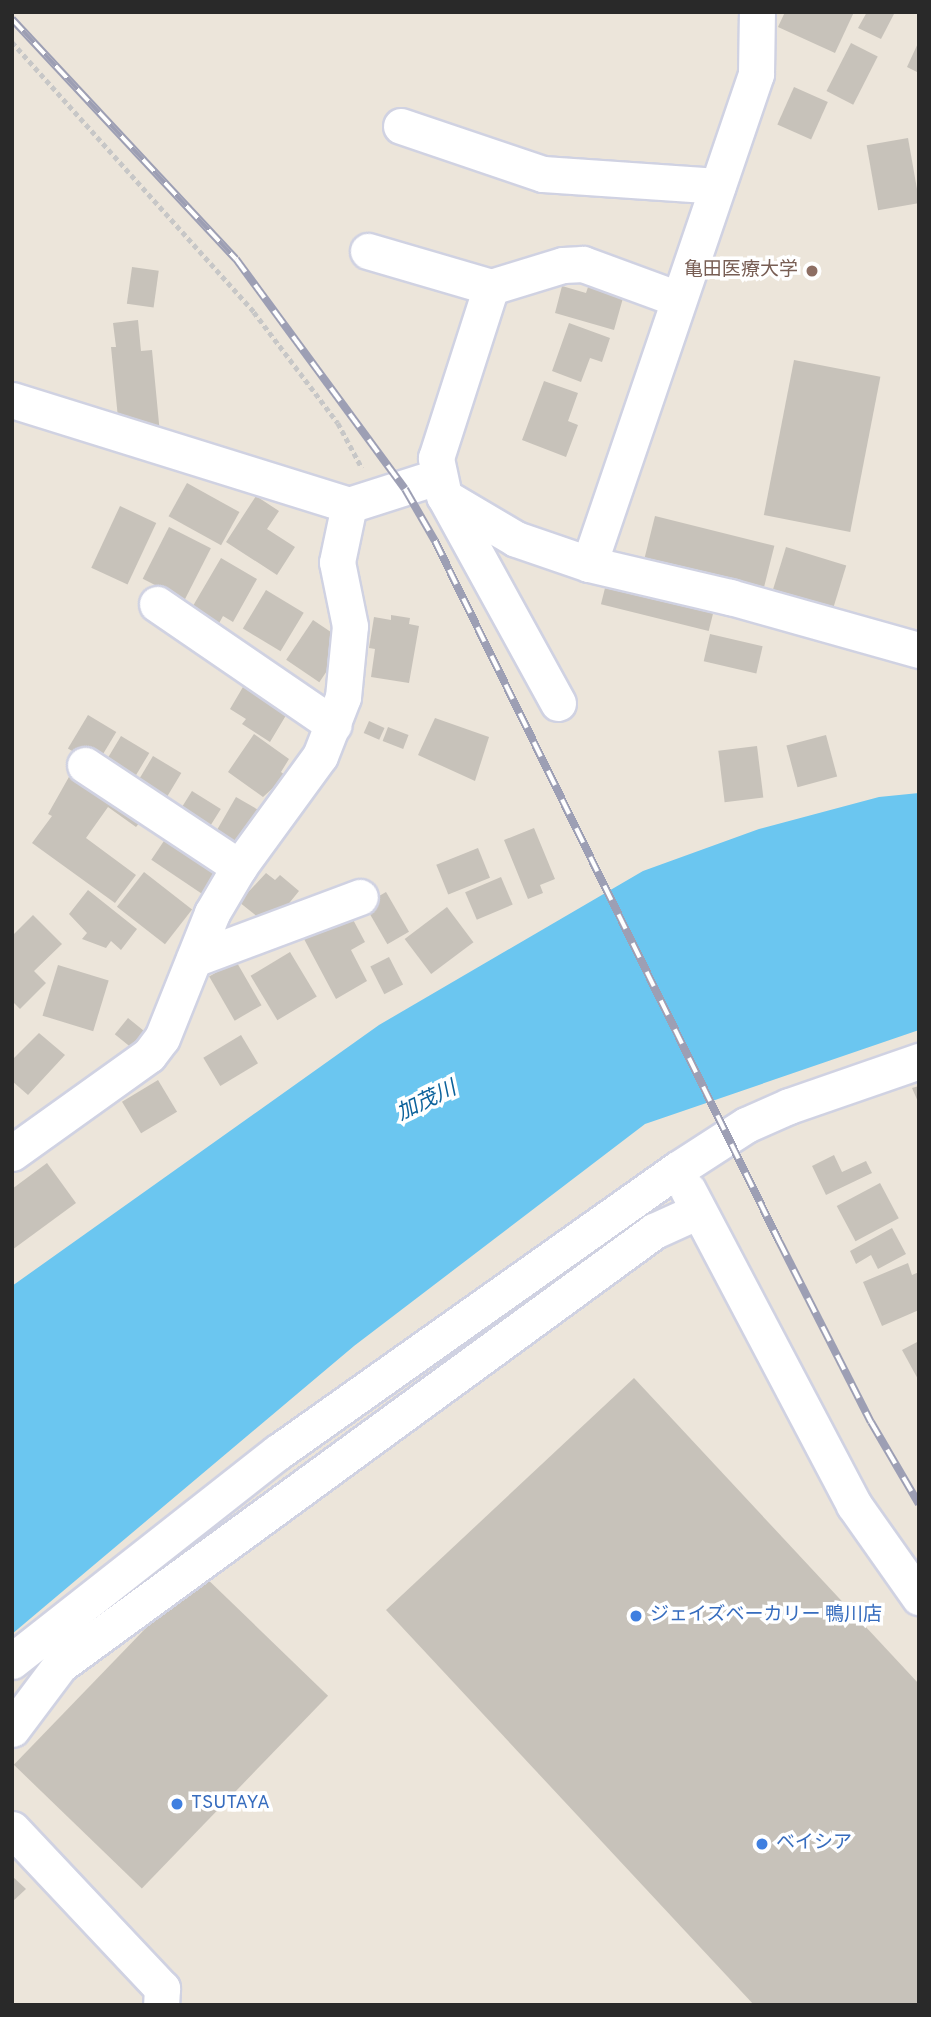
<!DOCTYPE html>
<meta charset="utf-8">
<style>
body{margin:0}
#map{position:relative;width:931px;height:2017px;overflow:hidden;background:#ece5da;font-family:Overpass,"Noto Sans JP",sans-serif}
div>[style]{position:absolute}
.water>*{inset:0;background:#6bc6f0}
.building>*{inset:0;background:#c7c2ba;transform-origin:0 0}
.path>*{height:4.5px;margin-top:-2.25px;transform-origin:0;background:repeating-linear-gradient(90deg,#c7c7c7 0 5px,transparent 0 8.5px)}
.roads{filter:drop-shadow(2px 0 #d0d2e2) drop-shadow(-2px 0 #d0d2e2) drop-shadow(0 2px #d0d2e2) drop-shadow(0 -2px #d0d2e2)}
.street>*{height:35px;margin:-17.5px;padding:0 17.5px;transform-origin:17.5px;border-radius:17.5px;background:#fff}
.rail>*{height:8px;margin-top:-4px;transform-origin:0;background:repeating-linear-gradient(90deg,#fff 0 16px,#9d9fb4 0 32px);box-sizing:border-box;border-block:2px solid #9d9fb4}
.dots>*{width:19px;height:19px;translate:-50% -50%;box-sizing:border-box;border:4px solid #fff;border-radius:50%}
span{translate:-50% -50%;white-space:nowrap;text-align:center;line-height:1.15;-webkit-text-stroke:7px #fff;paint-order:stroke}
.education-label{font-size:19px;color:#785e54}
.right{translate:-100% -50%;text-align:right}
.shop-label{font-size:19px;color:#366cbe}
.left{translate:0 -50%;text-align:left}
.water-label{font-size:21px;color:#0c629b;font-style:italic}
.frame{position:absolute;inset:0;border:14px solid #292929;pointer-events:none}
</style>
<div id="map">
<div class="water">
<i style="clip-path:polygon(919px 793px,919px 1030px,645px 1124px,354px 1346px,12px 1634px,12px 1286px,379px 1025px,643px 871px,759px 829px,879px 797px)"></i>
</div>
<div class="building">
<i style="clip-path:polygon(785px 12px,854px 12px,835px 53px,778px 27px)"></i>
<i style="clip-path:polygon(867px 12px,894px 14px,881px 39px,858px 28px)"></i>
<i style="clip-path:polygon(919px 41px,919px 73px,907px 67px)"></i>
<i style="left:851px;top:43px;width:30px;height:54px;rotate:27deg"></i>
<i style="left:794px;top:87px;width:37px;height:41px;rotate:24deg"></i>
<i style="left:908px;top:138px;width:66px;height:42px;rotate:80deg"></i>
<i style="left:132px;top:267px;width:27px;height:37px;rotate:8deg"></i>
<i style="clip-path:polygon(590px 281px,625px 291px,614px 330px,555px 313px,562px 286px,586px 293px)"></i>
<i style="clip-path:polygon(138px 320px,141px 351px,152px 350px,160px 434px,133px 437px,131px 417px,118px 418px,111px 347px,116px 347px,113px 323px)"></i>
<i style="clip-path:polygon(569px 323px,610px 338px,602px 362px,590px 358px,581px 382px,552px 371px)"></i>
<i style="left:794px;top:360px;width:88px;height:158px;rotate:11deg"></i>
<i style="clip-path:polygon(544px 381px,578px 393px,568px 421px,578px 425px,566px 457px,522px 440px)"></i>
<i style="left:187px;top:483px;width:60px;height:38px;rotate:29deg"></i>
<i style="clip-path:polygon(256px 496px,279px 511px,267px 529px,295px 547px,277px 575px,226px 542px)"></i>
<i style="left:120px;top:506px;width:40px;height:68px;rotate:25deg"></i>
<i style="left:655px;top:516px;width:123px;height:46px;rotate:14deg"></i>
<i style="left:169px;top:527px;width:47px;height:58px;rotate:27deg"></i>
<i style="left:786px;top:547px;width:63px;height:46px;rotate:17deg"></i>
<i style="clip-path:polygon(221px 558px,257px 579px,233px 622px,223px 616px,217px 627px,190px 611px)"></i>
<i style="left:608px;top:576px;width:111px;height:29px;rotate:14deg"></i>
<i style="left:266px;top:590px;width:44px;height:45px;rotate:31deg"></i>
<i style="clip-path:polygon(391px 615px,410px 618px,409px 624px,419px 626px,409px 683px,371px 677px,375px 649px,369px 648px,374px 617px,391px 620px)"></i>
<i style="left:313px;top:620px;width:40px;height:48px;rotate:34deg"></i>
<i style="left:710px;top:634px;width:54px;height:28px;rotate:13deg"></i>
<i style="clip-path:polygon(250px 675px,291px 707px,270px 742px,242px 724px,246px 719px,230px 709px)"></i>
<i style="left:88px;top:715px;width:33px;height:39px;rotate:31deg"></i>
<i style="clip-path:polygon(435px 718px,489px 737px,475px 781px,418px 755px)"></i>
<i style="left:369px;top:721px;width:17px;height:13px;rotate:24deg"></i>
<i style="left:388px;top:727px;width:22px;height:15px;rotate:21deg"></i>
<i style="clip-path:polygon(254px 734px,289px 759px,281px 772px,286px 776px,263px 797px,228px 772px)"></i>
<i style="left:826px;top:735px;width:43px;height:41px;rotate:75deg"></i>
<i style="left:121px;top:736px;width:33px;height:39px;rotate:31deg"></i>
<i style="left:757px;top:746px;width:52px;height:39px;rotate:83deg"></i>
<i style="left:153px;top:756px;width:33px;height:39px;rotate:31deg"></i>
<i style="clip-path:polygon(74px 768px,144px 817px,136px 827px,108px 807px,86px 838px,136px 875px,115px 903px,32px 843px,52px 816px,48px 814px)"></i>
<i style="left:192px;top:791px;width:34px;height:34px;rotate:32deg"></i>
<i style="left:236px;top:797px;width:30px;height:52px;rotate:30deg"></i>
<i style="clip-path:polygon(534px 828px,555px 879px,540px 885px,543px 893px,528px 899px,504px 840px)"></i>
<i style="left:172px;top:829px;width:65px;height:37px;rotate:34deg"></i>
<i style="left:478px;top:848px;width:32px;height:45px;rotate:68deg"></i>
<i style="left:144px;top:872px;width:61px;height:44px;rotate:38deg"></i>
<i style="clip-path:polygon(266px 873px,275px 880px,280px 875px,299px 891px,282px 912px,264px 922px,239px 902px)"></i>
<i style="left:501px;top:877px;width:30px;height:39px;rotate:67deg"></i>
<i style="clip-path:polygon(88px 890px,137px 929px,121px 950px,111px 941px,106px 948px,82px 939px,87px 933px,69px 914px)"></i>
<i style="left:386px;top:892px;width:46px;height:25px;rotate:60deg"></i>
<i style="left:447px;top:907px;width:44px;height:53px;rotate:53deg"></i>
<i style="clip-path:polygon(350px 914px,365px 942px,351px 950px,367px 981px,336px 999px,304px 939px)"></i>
<i style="clip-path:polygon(33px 915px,62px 944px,34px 971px,46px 983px,20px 1009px,12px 1001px,12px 936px)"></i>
<i style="left:290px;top:952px;width:52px;height:46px;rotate:59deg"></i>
<i style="left:389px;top:957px;width:31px;height:21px;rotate:63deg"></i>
<i style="left:236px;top:961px;width:51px;height:31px;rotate:60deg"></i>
<i style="left:58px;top:965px;width:53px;height:53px;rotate:17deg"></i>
<i style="left:128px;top:1018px;width:27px;height:21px;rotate:39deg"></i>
<i style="clip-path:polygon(39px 1033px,65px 1055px,28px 1095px,12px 1081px,12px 1060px)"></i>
<i style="left:241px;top:1035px;width:33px;height:44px;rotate:59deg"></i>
<i style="left:158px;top:1080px;width:37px;height:42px;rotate:59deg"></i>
<i style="clip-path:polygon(919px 1086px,919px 1104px,912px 1088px)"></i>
<i style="clip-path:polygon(834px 1155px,842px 1172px,866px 1161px,872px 1173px,826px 1195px,812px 1166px)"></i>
<i style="clip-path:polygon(47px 1163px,76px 1203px,12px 1250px,12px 1189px)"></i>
<i style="left:880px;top:1183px;width:40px;height:49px;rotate:62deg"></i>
<i style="clip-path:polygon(892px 1228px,906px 1254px,878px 1269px,871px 1255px,856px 1264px,850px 1251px)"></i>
<i style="clip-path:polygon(908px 1263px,912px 1275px,919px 1272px,919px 1310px,882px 1326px,863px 1282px)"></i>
<i style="clip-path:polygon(919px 1341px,919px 1381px,902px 1350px)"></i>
<i style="clip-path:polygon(634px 1378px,919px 1684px,919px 2005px,754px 2005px,386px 1610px)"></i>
<i style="left:200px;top:1572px;width:178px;height:268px;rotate:44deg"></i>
<i style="clip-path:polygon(12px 1876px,26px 1889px,12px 1902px)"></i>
</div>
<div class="path">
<i style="left:12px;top:42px;width:363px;rotate:48.1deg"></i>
<i style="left:254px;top:312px;width:139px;rotate:52.9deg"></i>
<i style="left:338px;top:423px;width:51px;rotate:61.9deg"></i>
</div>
<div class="roads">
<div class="street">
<i style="left:401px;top:126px;width:150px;rotate:18.7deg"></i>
<i style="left:543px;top:174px;width:175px;rotate:3.9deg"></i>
<i style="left:368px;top:251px;width:128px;rotate:16.3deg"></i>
<i style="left:12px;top:400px;width:353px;rotate:17.3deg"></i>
<i style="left:349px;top:505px;width:92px;rotate:-17.7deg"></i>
<i style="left:445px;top:497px;width:82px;rotate:30.6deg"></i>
<i style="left:516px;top:539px;width:77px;rotate:18.9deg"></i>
<i style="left:589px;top:564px;width:145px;rotate:13.2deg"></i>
<i style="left:730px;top:597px;width:196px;rotate:15.7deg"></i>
<i style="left:589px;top:564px;width:518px;rotate:-71.18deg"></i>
<i style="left:756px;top:74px;width:62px;rotate:-89.1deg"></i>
<i style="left:157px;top:604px;width:214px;rotate:34.4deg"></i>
<i style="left:558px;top:703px;width:236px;rotate:-118.8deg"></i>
<i style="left:444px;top:496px;width:39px;rotate:-102deg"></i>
<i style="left:436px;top:458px;width:180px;rotate:-72.2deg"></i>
<i style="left:491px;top:287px;width:75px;rotate:-17deg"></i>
<i style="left:563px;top:265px;width:20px;rotate:-3deg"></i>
<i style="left:583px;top:264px;width:101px;rotate:20.2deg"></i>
<i style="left:85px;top:765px;width:185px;rotate:33.5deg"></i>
<i style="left:194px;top:959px;width:177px;rotate:-20.5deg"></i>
<i style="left:12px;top:1153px;width:168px;rotate:-35.6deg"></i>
<i style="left:149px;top:1055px;width:21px;rotate:-53deg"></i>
<i style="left:162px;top:1038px;width:135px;rotate:-68.2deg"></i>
<i style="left:212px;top:913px;width:53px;rotate:-59.6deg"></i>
<i style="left:239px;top:867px;width:137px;rotate:-53.9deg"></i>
<i style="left:320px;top:756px;width:63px;rotate:-68.7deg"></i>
<i style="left:343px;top:697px;width:71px;rotate:-84.4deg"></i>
<i style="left:350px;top:626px;width:65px;rotate:-101.5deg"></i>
<i style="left:337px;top:562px;width:58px;rotate:-78.1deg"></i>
<i style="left:688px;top:1190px;width:356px;rotate:62.2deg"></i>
<i style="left:854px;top:1505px;width:113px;rotate:54.8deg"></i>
<i style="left:12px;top:1661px;width:338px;rotate:-38.2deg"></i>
<i style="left:278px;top:1452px;width:490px;rotate:-35.3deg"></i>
<i style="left:678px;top:1169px;width:81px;rotate:-32.9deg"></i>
<i style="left:746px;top:1125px;width:47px;rotate:-23.8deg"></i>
<i style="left:789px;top:1106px;width:138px;rotate:-19.1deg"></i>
<i style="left:12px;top:1729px;width:80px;rotate:-53.1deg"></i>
<i style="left:60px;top:1665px;width:736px;rotate:-36.15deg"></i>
<i style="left:654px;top:1231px;width:48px;rotate:-24.4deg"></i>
<i style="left:12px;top:1829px;width:219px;rotate:46.7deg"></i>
<i style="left:162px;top:1988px;width:17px;rotate:93deg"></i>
</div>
</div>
<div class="rail">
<i style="left:12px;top:19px;width:328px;rotate:47deg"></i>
<i style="left:236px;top:259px;width:285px;rotate:53.7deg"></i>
<i style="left:405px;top:489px;width:60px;rotate:60deg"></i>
<i style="left:435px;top:541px;width:780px;rotate:63.83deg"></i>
<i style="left:779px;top:1241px;width:203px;rotate:63.1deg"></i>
<i style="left:871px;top:1422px;width:95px;rotate:59.7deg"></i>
</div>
<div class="dots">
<i style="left:812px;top:271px;background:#8d6e63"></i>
<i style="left:636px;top:1616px;background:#3f7fe0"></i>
<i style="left:177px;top:1804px;background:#3f7fe0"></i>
<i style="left:762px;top:1844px;background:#3f7fe0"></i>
</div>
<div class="education-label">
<span class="right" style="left:798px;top:271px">亀田医療大学</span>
</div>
<div class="shop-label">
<span class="left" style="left:650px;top:1616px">ジェイズベーカリー 鴨川店</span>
<span class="left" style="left:191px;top:1804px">TSUTAYA</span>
<span class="left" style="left:776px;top:1844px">ベイシア</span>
</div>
<div class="water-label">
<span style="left:427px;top:1102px;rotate:-26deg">加茂川</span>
</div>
<div class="frame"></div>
</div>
